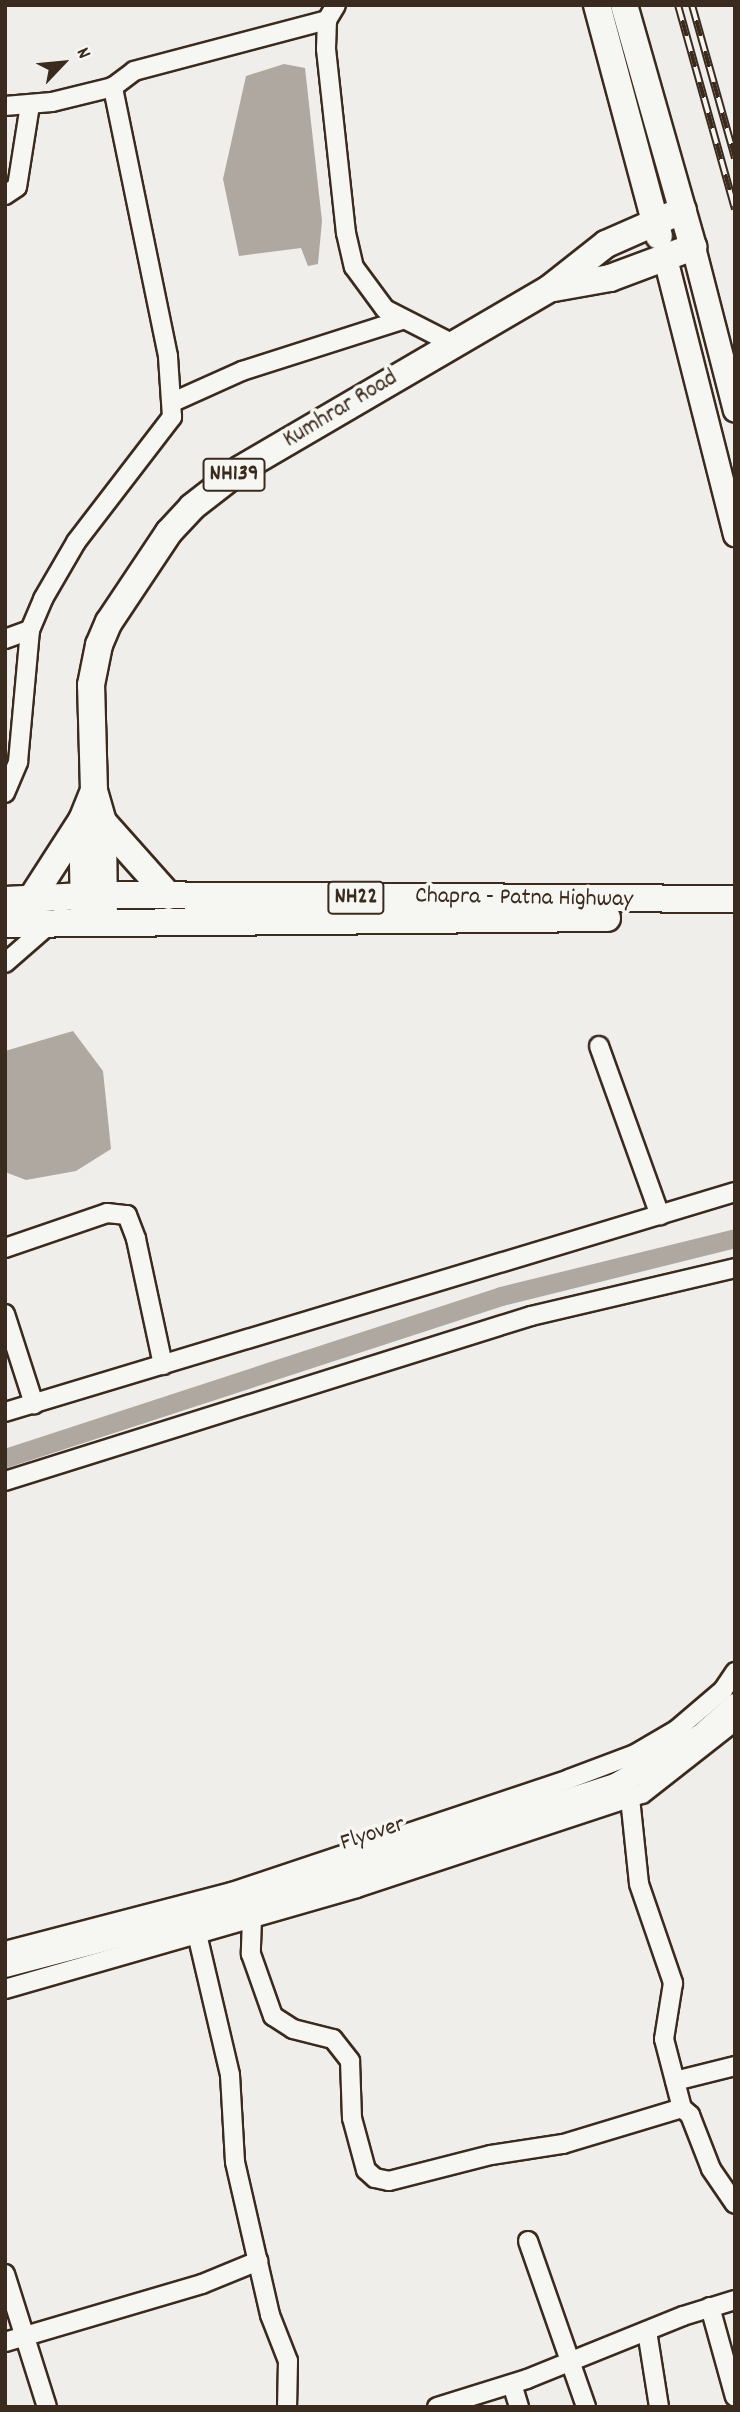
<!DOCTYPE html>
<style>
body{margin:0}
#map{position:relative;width:740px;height:2412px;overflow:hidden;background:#efeeea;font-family:Dekko,sans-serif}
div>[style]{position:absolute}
.water>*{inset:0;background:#afa8a1}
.canal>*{height:19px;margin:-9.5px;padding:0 9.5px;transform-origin:9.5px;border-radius:9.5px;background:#afa8a1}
.roads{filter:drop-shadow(2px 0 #3b2a1e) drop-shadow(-2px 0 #3b2a1e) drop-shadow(0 2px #3b2a1e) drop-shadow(0 -2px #3b2a1e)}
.minor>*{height:18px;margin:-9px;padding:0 9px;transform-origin:9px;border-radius:9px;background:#f6f6f2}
.major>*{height:23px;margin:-11.5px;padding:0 11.5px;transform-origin:11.5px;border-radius:11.5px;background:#f6f6f2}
.highway>*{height:26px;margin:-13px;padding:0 13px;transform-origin:13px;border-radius:13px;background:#f6f6f2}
.rail>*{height:8px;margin-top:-4px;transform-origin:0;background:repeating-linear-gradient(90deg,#f6f6f2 0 16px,#3b2a1e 0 32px);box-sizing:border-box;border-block:2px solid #3b2a1e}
span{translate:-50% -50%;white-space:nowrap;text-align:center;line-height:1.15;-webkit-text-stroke:7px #f6f6f2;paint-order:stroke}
.shield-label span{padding:2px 5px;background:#f6f6f2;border:2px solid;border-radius:5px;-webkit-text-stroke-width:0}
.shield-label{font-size:23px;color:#3b2a1e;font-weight:700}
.street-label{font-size:24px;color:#3b2a1e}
.frame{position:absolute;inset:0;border:7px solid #3b2a1e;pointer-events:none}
.north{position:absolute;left:28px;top:28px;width:70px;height:70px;-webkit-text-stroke:5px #f6f6f2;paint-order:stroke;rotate:64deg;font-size:19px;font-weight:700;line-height:28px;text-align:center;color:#3b2a1e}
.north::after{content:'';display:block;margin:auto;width:24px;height:32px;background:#3b2a1e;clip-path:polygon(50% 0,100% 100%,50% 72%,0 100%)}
</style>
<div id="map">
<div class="water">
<i style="clip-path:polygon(284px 64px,305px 68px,322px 221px,318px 264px,308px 266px,301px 248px,239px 256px,223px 179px,246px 76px)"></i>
<i style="clip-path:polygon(73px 1031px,103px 1071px,111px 1149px,76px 1171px,26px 1180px,5px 1172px,5px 1051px)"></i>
</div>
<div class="canal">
<i style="left:5px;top:1458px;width:522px;rotate:-18.09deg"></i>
<i style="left:501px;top:1296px;width:241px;rotate:-13.9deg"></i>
</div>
<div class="roads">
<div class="minor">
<i style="left:336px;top:5px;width:17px;rotate:121deg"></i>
<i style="left:327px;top:20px;width:29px;rotate:92deg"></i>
<i style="left:326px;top:49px;width:185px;rotate:83.8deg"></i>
<i style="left:346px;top:233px;width:35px;rotate:77deg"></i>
<i style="left:354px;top:267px;width:52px;rotate:53.6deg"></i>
<i style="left:385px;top:309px;width:76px;rotate:27.2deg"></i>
<i style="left:5px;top:106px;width:47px;rotate:-4.9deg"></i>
<i style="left:52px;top:102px;width:63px;rotate:-13.8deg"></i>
<i style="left:5px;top:195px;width:14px;rotate:-34deg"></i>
<i style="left:17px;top:187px;width:83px;rotate:-81deg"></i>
<i style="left:173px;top:402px;width:76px;rotate:-24.2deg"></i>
<i style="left:242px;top:371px;width:168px;rotate:-17.7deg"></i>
<i style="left:5px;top:639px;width:27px;rotate:-20deg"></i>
<i style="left:5px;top:793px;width:34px;rotate:-67deg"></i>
<i style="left:18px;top:762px;width:133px;rotate:-84.8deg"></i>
<i style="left:30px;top:630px;width:34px;rotate:-67deg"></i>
<i style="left:43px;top:599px;width:66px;rotate:-59.9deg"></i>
<i style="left:76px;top:542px;width:158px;rotate:-52.5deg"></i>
<i style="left:172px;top:417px;width:61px;rotate:-93.8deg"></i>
<i style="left:168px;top:356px;width:275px;rotate:-101.6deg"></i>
<i style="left:113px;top:87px;width:26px;rotate:-37deg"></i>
<i style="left:134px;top:71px;width:200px;rotate:-14.8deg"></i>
<i style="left:5px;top:963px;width:61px;rotate:-41deg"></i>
<i style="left:599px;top:1046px;width:180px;rotate:70.2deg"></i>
<i style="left:5px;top:1248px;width:108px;rotate:-18.9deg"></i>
<i style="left:107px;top:1213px;width:20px;rotate:6deg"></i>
<i style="left:127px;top:1215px;width:26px;rotate:69deg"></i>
<i style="left:136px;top:1239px;width:129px;rotate:77.9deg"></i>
<i style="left:5px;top:1314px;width:95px;rotate:72.1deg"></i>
<i style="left:5px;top:1412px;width:762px;rotate:-16.77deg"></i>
<i style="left:5px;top:1481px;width:551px;rotate:-17.42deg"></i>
<i style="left:531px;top:1316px;width:210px;rotate:-13.2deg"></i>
<i style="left:630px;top:1798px;width:86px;rotate:84deg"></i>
<i style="left:639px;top:1884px;width:105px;rotate:71deg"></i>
<i style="left:673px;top:1983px;width:57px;rotate:99.1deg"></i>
<i style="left:664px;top:2039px;width:71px;rotate:75.4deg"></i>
<i style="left:252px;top:1918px;width:36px;rotate:92deg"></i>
<i style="left:251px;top:1954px;width:66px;rotate:70.5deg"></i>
<i style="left:273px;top:2016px;width:24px;rotate:33deg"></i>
<i style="left:293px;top:2029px;width:41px;rotate:14deg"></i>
<i style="left:333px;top:2039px;width:28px;rotate:52deg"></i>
<i style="left:350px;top:2061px;width:57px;rotate:88deg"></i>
<i style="left:352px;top:2118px;width:54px;rotate:74.9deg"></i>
<i style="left:366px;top:2170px;width:12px;rotate:42deg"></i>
<i style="left:375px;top:2178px;width:14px;rotate:12deg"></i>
<i style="left:389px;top:2181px;width:105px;rotate:-14.3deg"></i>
<i style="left:491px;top:2155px;width:73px;rotate:-8.7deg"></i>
<i style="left:563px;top:2144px;width:124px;rotate:-16.8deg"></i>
<i style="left:682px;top:2108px;width:11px;rotate:41deg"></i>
<i style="left:690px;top:2115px;width:58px;rotate:68.7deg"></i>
<i style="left:711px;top:2169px;width:42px;rotate:55.6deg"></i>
<i style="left:197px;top:1934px;width:145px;rotate:76.8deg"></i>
<i style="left:230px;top:2075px;width:87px;rotate:86.7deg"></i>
<i style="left:235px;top:2162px;width:157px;rotate:77.1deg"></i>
<i style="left:270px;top:2315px;width:49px;rotate:68.6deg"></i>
<i style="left:288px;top:2361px;width:46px;rotate:91.2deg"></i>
<i style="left:5px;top:1951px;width:235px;rotate:-14.6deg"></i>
<i style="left:232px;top:1892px;width:355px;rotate:-18.5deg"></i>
<i style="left:569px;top:1779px;width:71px;rotate:-20.7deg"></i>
<i style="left:635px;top:1754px;width:48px;rotate:-30.3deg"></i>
<i style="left:676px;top:1730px;width:62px;rotate:-40.4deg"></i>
<i style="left:723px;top:1690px;width:22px;rotate:-56deg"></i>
<i style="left:5px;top:1989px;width:366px;rotate:-16deg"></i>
<i style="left:357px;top:1888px;width:300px;rotate:-18.3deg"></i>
<i style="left:642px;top:1794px;width:118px;rotate:-38.1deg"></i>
<i style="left:675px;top:2081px;width:62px;rotate:-14deg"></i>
<i style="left:528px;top:2241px;width:176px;rotate:70.7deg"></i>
<i style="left:5px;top:2274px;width:139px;rotate:72.5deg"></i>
<i style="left:710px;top:2307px;width:93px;rotate:74.5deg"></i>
<i style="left:647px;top:2331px;width:77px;rotate:81deg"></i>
<i style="left:5px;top:2342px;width:205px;rotate:-16.4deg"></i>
<i style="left:202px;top:2284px;width:61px;rotate:-22.3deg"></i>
<i style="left:512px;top:2384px;width:24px;rotate:73deg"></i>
<i style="left:437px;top:2407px;width:94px;rotate:-17.3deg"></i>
<i style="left:527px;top:2379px;width:168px;rotate:-22deg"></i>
<i style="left:683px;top:2316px;width:54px;rotate:-17.1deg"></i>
</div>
<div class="major">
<i style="left:693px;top:247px;width:168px;rotate:75.6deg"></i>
<i style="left:665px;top:258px;width:285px;rotate:75.8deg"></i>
<i style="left:5px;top:1965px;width:276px;rotate:-14.7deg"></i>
<i style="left:272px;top:1895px;width:360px;rotate:-17.8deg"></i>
<i style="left:615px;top:1785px;width:98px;rotate:-30deg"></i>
<i style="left:700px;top:1736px;width:47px;rotate:-41.5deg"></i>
</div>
<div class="highway">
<i style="left:597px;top:5px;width:239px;rotate:75deg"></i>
<i style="left:554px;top:288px;width:57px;rotate:-10.1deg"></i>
<i style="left:610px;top:278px;width:89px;rotate:-20.5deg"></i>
<i style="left:693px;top:247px;width:252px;rotate:-105.9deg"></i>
<i style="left:103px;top:822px;width:99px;rotate:48.3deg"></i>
<i style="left:31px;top:899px;width:94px;rotate:-57.2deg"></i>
<i style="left:5px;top:900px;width:99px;rotate:-2.9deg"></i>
<i style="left:104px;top:895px;width:631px;rotate:0.36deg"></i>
<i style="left:84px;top:912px;width:92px;rotate:-91.2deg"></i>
<i style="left:82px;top:820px;width:31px;rotate:-68deg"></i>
<i style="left:104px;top:921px;width:99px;rotate:-90.6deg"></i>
<i style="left:103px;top:822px;width:32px;rotate:-106deg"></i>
<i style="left:94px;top:791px;width:106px;rotate:-91.6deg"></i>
<i style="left:91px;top:685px;width:41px;rotate:-78.7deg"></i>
<i style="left:99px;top:645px;width:25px;rotate:-67deg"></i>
<i style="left:109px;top:622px;width:108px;rotate:-56.3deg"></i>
<i style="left:169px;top:532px;width:34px;rotate:-47deg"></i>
<i style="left:192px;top:507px;width:62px;rotate:-37.8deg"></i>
<i style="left:241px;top:469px;width:357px;rotate:-30.3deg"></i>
<i style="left:549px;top:289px;width:73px;rotate:-38.3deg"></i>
<i style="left:606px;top:244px;width:84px;rotate:-23.8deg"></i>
<i style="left:5px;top:924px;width:602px;rotate:-0.57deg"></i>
</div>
</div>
<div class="rail">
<i style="left:678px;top:5px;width:212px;rotate:74.4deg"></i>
<i style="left:692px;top:5px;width:159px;rotate:74.3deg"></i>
</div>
<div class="shield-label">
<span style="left:234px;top:475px">NH139</span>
<span style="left:356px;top:898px">NH22</span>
</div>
<div class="street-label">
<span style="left:341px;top:410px;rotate:-31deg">Kumhrar Road</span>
<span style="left:524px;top:899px;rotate:1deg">Chapra - Patna Highway</span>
<span style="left:373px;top:1835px;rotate:-18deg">Flyover</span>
</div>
<div class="frame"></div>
<div class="north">N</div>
</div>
